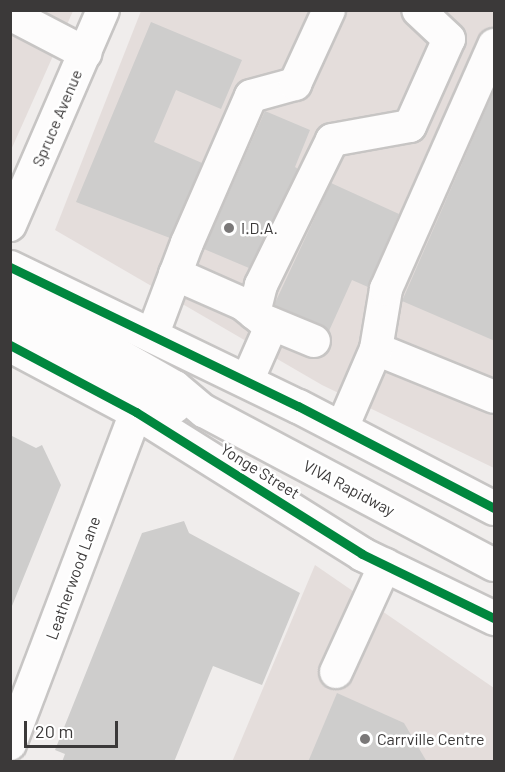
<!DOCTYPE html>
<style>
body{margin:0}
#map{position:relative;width:505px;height:772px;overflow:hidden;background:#f0edec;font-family:Barlow,sans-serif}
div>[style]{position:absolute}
.built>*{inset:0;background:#e4dddb}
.building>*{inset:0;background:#cecdcc}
.roads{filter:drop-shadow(2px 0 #c7c5c4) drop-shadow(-2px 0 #c7c5c4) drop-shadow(0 2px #c7c5c4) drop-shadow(0 -2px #c7c5c4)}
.minor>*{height:32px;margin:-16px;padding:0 16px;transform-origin:16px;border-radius:16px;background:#fdfcfc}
.major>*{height:33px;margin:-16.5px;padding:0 16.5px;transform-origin:16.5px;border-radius:16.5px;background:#fdfcfc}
.cycleway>*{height:9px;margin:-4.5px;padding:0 4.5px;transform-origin:4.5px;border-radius:4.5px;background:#00873e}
.dots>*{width:16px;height:16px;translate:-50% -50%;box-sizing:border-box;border:3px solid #fff;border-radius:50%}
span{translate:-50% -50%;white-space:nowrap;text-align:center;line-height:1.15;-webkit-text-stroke:5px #fff;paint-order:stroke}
.street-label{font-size:16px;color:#3b3939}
.poi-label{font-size:16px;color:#3b3939}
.left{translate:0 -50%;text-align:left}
.frame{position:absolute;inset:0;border:12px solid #3b3939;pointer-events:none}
.scale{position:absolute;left:24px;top:721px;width:94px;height:27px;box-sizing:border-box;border:3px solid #3b3939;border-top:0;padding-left:8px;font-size:18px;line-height:21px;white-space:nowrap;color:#3b3939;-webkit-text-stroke:4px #fff;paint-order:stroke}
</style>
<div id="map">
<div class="built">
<i style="clip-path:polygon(11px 11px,73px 11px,11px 150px)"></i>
<i style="clip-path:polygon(141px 11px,494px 11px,494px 468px,322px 385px,55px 230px)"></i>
<i style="clip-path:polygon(315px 565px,494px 688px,494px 761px,232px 762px)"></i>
</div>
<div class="building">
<i style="clip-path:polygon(151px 22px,242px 60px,221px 109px,176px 90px,154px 142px,202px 163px,170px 238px,76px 202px)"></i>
<i style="clip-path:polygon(495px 88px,495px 341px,402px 301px)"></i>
<i style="clip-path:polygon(265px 111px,310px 130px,295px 167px,298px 169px,249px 268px,204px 249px)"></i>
<i style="clip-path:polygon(331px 183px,399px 214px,368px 287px,352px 280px,329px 331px,274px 305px)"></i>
<i style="clip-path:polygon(10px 435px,36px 448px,42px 445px,61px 485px,12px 606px)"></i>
<i style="clip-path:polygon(184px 521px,189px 533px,300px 593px,262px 685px,213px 666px,174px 762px,62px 762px,65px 754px,55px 750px,142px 533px)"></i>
<i style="clip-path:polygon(337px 693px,404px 723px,427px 762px,308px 762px)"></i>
</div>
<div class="roads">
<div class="minor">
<i style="left:10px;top:14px;width:85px;rotate:27.5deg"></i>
<i style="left:10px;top:225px;width:234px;rotate:-66.6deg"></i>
<i style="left:175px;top:274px;width:74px;rotate:23.8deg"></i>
<i style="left:243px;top:304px;width:26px;rotate:39deg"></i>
<i style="left:263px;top:320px;width:55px;rotate:22.4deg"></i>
<i style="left:10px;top:293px;width:190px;rotate:29.7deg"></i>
<i style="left:175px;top:387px;width:38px;rotate:40deg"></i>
<i style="left:204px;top:411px;width:328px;rotate:28deg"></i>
<i style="left:254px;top:313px;width:29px;rotate:-76deg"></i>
<i style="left:261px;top:285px;width:161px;rotate:-63.9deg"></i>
<i style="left:332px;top:140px;width:79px;rotate:-10.2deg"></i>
<i style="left:410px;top:126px;width:95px;rotate:-65.9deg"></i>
<i style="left:449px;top:39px;width:42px;rotate:-136.9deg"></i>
<i style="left:10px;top:320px;width:186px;rotate:27.9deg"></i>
<i style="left:152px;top:336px;width:99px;rotate:-69.4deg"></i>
<i style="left:187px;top:243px;width:160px;rotate:-66.5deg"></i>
<i style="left:251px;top:96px;width:46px;rotate:-15.3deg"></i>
<i style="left:295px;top:84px;width:81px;rotate:-65.3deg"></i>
<i style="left:376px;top:349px;width:127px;rotate:22.1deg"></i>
<i style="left:247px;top:381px;width:62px;rotate:-66.3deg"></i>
<i style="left:342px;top:428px;width:86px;rotate:-66.7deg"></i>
<i style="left:376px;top:349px;width:61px;rotate:-80.5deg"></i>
<i style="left:386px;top:289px;width:267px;rotate:-66.1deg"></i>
<i style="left:336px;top:672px;width:118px;rotate:-65.4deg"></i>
<i style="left:10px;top:744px;width:355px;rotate:-69.2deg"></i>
</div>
<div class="major">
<i style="left:10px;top:267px;width:320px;rotate:25.8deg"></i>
<i style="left:298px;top:406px;width:221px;rotate:27.5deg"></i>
<i style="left:10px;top:345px;width:143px;rotate:28deg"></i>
<i style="left:136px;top:412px;width:267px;rotate:32.1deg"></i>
<i style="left:362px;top:554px;width:147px;rotate:25.9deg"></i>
</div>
</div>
<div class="cycleway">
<i style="left:10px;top:267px;width:320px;rotate:25.8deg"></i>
<i style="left:298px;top:406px;width:221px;rotate:27.5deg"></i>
<i style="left:10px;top:345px;width:143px;rotate:28deg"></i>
<i style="left:136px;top:412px;width:267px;rotate:32.1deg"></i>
<i style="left:362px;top:554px;width:147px;rotate:25.9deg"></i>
</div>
<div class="dots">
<i style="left:229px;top:228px;background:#7a7878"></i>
<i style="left:365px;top:739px;background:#7a7878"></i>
</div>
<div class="street-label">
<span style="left:57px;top:118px;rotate:-67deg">Spruce Avenue</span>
<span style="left:260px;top:471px;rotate:32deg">Yonge Street</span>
<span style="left:349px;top:488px;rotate:28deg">VIVA Rapidway</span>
<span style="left:73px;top:578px;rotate:-70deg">Leatherwood Lane</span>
</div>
<div class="poi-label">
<span class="left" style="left:241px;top:228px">I.D.A.</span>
<span class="left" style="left:377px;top:739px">Carrville Centre</span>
</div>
<div class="frame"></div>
<div class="scale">20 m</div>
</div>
